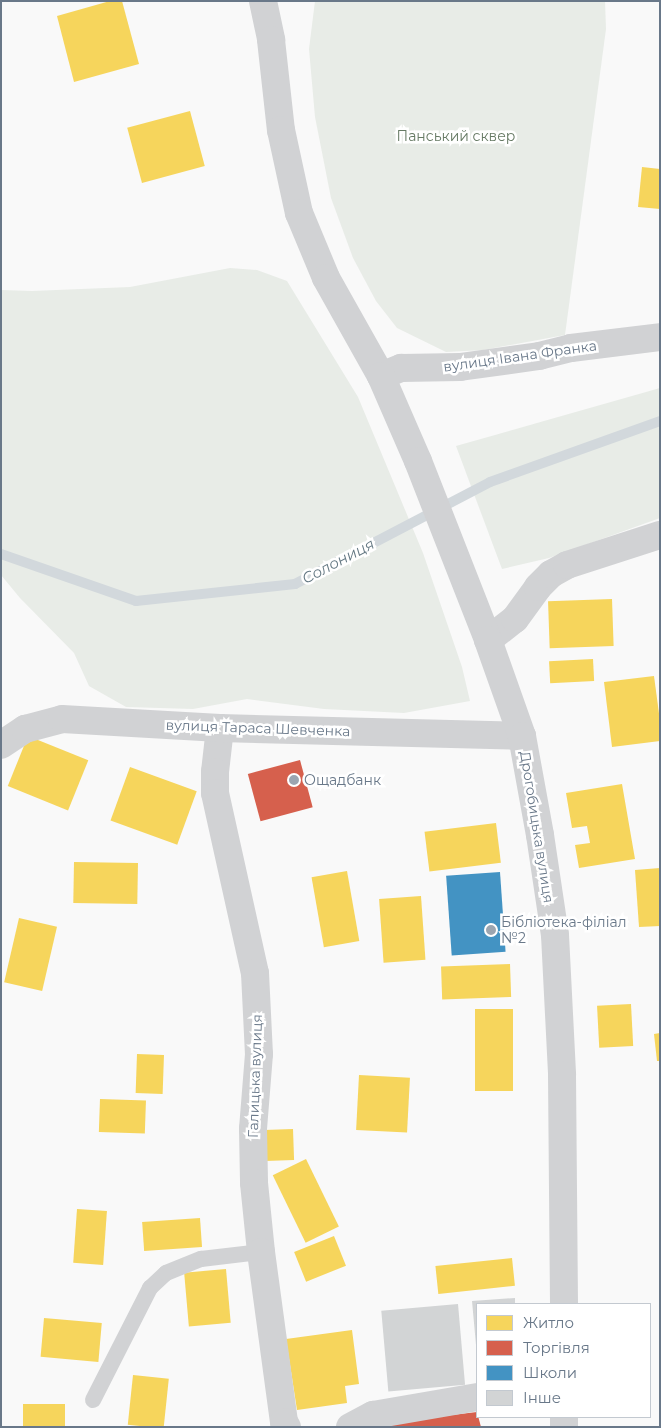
<!DOCTYPE html>
<meta charset="utf-8">
<style>
body{margin:0}
#map{position:relative;width:661px;height:1428px;overflow:hidden;background:#f9f9f9;font-family:Montserrat,sans-serif}
div>[style]{position:absolute}
.green>*{inset:0;background:#e8ece7}
.homes>*{inset:0;background:#f6d55c;transform-origin:0 0}
.shops>*{inset:0;background:#d6604d;transform-origin:0 0}
.schools>*{inset:0;background:#4393c3;transform-origin:0 0}
.stream>*{height:10px;margin:-5px;padding:0 5px;transform-origin:5px;border-radius:5px;background:#d2d8dc}
.building>*{inset:0;background:#d2d4d5;transform-origin:0 0}
.service>*{height:16px;margin:-8px;padding:0 8px;transform-origin:8px;border-radius:8px;background:#d1d2d4}
.minor>*{height:28px;margin:-14px;padding:0 14px;transform-origin:14px;border-radius:14px;background:#d1d2d4}
.tertiary>*{height:28px;margin:-14px;padding:0 14px;transform-origin:14px;border-radius:14px;background:#d1d2d4}
.dots>*{width:14px;height:14px;translate:-50% -50%;box-sizing:border-box;border:2px solid #fff;border-radius:50%}
span{translate:-50% -50%;white-space:nowrap;text-align:center;line-height:1.15;-webkit-text-stroke:5px #fff;paint-order:stroke}
.park-label{font-size:14px;color:#667a64}
.street-label{font-size:14px;color:#697889}
.poi-label{font-size:14px;color:#697889}
.left{translate:0 -50%;text-align:left}
.water-label{font-size:15px;color:#647883;font-style:italic}
.frame{position:absolute;inset:0;border:2px solid #697889;pointer-events:none}
.legend{position:absolute;left:476px;top:1303px;width:175px;height:115px;box-sizing:border-box;background:#fff;border:1px solid #c3c9d0;margin:0;padding:6px 9px;list-style:none;font-size:15px;color:#697889}
.legend li{display:flex;align-items:center;gap:10px;height:25px}
.legend b{width:25px;border:1px solid #c3c9d0}
</style>
<div id="map">
<div class="green">
<i style="clip-path:polygon(315px 1px,605px 1px,606px 29px,565px 335px,483px 350px,446px 352px,397px 328px,376px 301px,353px 258px,331px 198px,315px 117px,309px 49px)"></i>
<i style="clip-path:polygon(230px 268px,257px 270px,287px 281px,358px 397px,423px 553px,462px 667px,470px 701px,404px 713px,324px 709px,247px 699px,193px 709px,126px 707px,89px 686px,74px 653px,20px 598px,1px 575px,1px 290px,32px 291px,130px 287px)"></i>
<i style="clip-path:polygon(660px 388px,660px 518px,549px 558px,502px 569px,456px 446px)"></i>
</div>
<div class="homes">
<i style="clip-path:polygon(110px 1px,122px 1px,139px 64px,74px 82px,57px 16px)"></i>
<i style="left:190px;top:111px;width:57px;height:65px;rotate:75deg"></i>
<i style="clip-path:polygon(642px 167px,660px 169px,660px 209px,638px 207px)"></i>
<i style="left:612px;top:599px;width:47px;height:64px;rotate:88deg"></i>
<i style="left:593px;top:659px;width:22px;height:44px;rotate:87deg"></i>
<i style="clip-path:polygon(654px 676px,660px 721px,660px 741px,612px 747px,604px 682px)"></i>
<i style="left:28px;top:736px;width:65px;height:54px;rotate:22deg"></i>
<i style="left:130px;top:767px;width:71px;height:57px;rotate:20deg"></i>
<i style="clip-path:polygon(622px 784px,635px 859px,579px 868px,575px 845px,590px 843px,587px 826px,572px 828px,566px 793px)"></i>
<i style="left:496px;top:823px;width:40px;height:72px;rotate:83deg"></i>
<i style="left:74px;top:862px;width:64px;height:41px;rotate:1deg"></i>
<i style="clip-path:polygon(660px 868px,660px 926px,639px 927px,635px 870px)"></i>
<i style="left:347px;top:871px;width:71px;height:36px;rotate:80deg"></i>
<i style="left:421px;top:896px;width:64px;height:42px;rotate:86deg"></i>
<i style="left:19px;top:918px;width:39px;height:66px;rotate:13deg"></i>
<i style="left:510px;top:964px;width:33px;height:69px;rotate:88deg"></i>
<i style="left:631px;top:1004px;width:42px;height:34px;rotate:87deg"></i>
<i style="left:475px;top:1009px;width:38px;height:82px"></i>
<i style="clip-path:polygon(660px 1033px,660px 1061px,657px 1061px,654px 1034px)"></i>
<i style="left:137px;top:1054px;width:27px;height:39px;rotate:2deg"></i>
<i style="left:359px;top:1075px;width:51px;height:55px;rotate:3deg"></i>
<i style="left:100px;top:1099px;width:46px;height:33px;rotate:2deg"></i>
<i style="left:293px;top:1129px;width:31px;height:29px;rotate:88deg"></i>
<i style="left:306px;top:1159px;width:75px;height:37px;rotate:64deg"></i>
<i style="left:77px;top:1209px;width:30px;height:54px;rotate:4deg"></i>
<i style="left:200px;top:1218px;width:29px;height:58px;rotate:86deg"></i>
<i style="left:334px;top:1236px;width:32px;height:43px;rotate:68deg"></i>
<i style="left:512px;top:1258px;width:28px;height:77px;rotate:84deg"></i>
<i style="left:226px;top:1269px;width:54px;height:42px;rotate:85deg"></i>
<i style="left:44px;top:1318px;width:58px;height:39px;rotate:5deg"></i>
<i style="clip-path:polygon(352px 1330px,359px 1384px,345px 1386px,347px 1403px,297px 1410px,286px 1339px)"></i>
<i style="left:133px;top:1375px;width:36px;height:50px;rotate:6deg"></i>
<i style="left:23px;top:1404px;width:42px;height:23px"></i>
</div>
<div class="shops">
<i style="left:300px;top:760px;width:49px;height:54px;rotate:75deg"></i>
<i style="clip-path:polygon(477px 1412px,481px 1427px,375px 1427px,375px 1424px)"></i>
</div>
<div class="schools">
<i style="left:500px;top:872px;width:80px;height:54px;rotate:86deg"></i>
</div>
<div class="stream">
<i style="left:1px;top:554px;width:143px;rotate:19.2deg"></i>
<i style="left:136px;top:601px;width:160px;rotate:-6.1deg"></i>
<i style="left:295px;top:584px;width:220px;rotate:-27.6deg"></i>
<i style="left:490px;top:482px;width:181px;rotate:-19.7deg"></i>
</div>
<div class="building">
<i style="clip-path:polygon(515px 1298px,515px 1304px,477px 1304px,476px 1345px,472px 1301px)"></i>
<i style="left:458px;top:1304px;width:81px;height:77px;rotate:85deg"></i>
</div>
<div class="service">
<i style="left:93px;top:1400px;width:126px;rotate:-63deg"></i>
<i style="left:150px;top:1288px;width:22px;rotate:-43deg"></i>
<i style="left:166px;top:1273px;width:38px;rotate:-22deg"></i>
<i style="left:201px;top:1259px;width:60px;rotate:-6.7deg"></i>
</div>
<div class="minor">
<i style="left:381px;top:376px;width:22px;rotate:-22deg"></i>
<i style="left:401px;top:368px;width:59px;rotate:-1deg"></i>
<i style="left:460px;top:367px;width:80px;rotate:-7.9deg"></i>
<i style="left:539px;top:356px;width:33px;rotate:-14deg"></i>
<i style="left:571px;top:348px;width:90px;rotate:-7deg"></i>
<i style="left:488px;top:640px;width:34px;rotate:-38deg"></i>
<i style="left:515px;top:619px;width:39px;rotate:-54deg"></i>
<i style="left:538px;top:587px;width:18px;rotate:-45deg"></i>
<i style="left:551px;top:574px;width:18px;rotate:-29deg"></i>
<i style="left:567px;top:565px;width:98px;rotate:-17.9deg"></i>
<i style="left:220px;top:728px;width:44px;rotate:96.5deg"></i>
<i style="left:215px;top:772px;width:21px;rotate:90deg"></i>
<i style="left:215px;top:793px;width:184px;rotate:77.5deg"></i>
<i style="left:255px;top:973px;width:81px;rotate:87.2deg"></i>
<i style="left:259px;top:1054px;width:75px;rotate:94.6deg"></i>
<i style="left:253px;top:1129px;width:54px;rotate:88.9deg"></i>
<i style="left:254px;top:1183px;width:69px;rotate:84.2deg"></i>
<i style="left:261px;top:1252px;width:172px;rotate:82.3deg"></i>
<i style="left:284px;top:1422px;width:6px;rotate:59deg"></i>
<i style="left:1px;top:745px;width:29px;rotate:-34deg"></i>
<i style="left:25px;top:729px;width:38px;rotate:-15deg"></i>
<i style="left:62px;top:719px;width:158px;rotate:3.3deg"></i>
<i style="left:220px;top:728px;width:302px;rotate:1.5deg"></i>
<i style="left:350px;top:1427px;width:26px;rotate:-28deg"></i>
<i style="left:373px;top:1415px;width:106px;rotate:-9.8deg"></i>
</div>
<div class="tertiary">
<i style="left:263px;top:1px;width:40px;rotate:78deg"></i>
<i style="left:271px;top:40px;width:91px;rotate:83.7deg"></i>
<i style="left:281px;top:130px;width:85px;rotate:77.8deg"></i>
<i style="left:299px;top:213px;width:70px;rotate:67.4deg"></i>
<i style="left:326px;top:278px;width:112px;rotate:60.7deg"></i>
<i style="left:381px;top:376px;width:93px;rotate:66.5deg"></i>
<i style="left:418px;top:461px;width:192px;rotate:68.6deg"></i>
<i style="left:488px;top:640px;width:102px;rotate:70.5deg"></i>
<i style="left:522px;top:736px;width:101px;rotate:79.7deg"></i>
<i style="left:540px;top:835px;width:101px;rotate:81.5deg"></i>
<i style="left:555px;top:935px;width:140px;rotate:87.1deg"></i>
<i style="left:562px;top:1075px;width:229px;rotate:89.5deg"></i>
<i style="left:564px;top:1427px;width:10px;rotate:-90deg"></i>
</div>
<div class="dots">
<i style="left:294px;top:780px;background:#9ba5b0"></i>
<i style="left:491px;top:930px;background:#9ba5b0"></i>
</div>
<div class="park-label">
<span style="left:456px;top:136px">Панський сквер</span>
</div>
<div class="street-label">
<span style="left:520px;top:356px;rotate:-8deg">вулиця Івана Франка</span>
<span style="left:258px;top:728px;rotate:2deg">вулиця Тараса Шевченка</span>
<span style="left:537px;top:827px;rotate:81deg">Дрогобицька вулиця</span>
<span style="left:255px;top:1076px;rotate:-88deg">Галицька вулиця</span>
</div>
<div class="poi-label">
<span class="left" style="left:304px;top:780px">Ощадбанк</span>
<span class="left" style="left:501px;top:930px">Бібліотека-філіал<br>№2</span>
</div>
<div class="water-label">
<span style="left:338px;top:561px;rotate:-28deg">Солониця</span>
</div>
<div class="frame"></div>
<ul class="legend">
<li><b style="height:14px;background:#f6d55c"></b>Житло</li>
<li><b style="height:14px;background:#d6604d"></b>Торгівля</li>
<li><b style="height:14px;background:#4393c3"></b>Школи</li>
<li><b style="height:14px;background:#d2d4d5"></b>Інше</li>
</ul>
</div>
